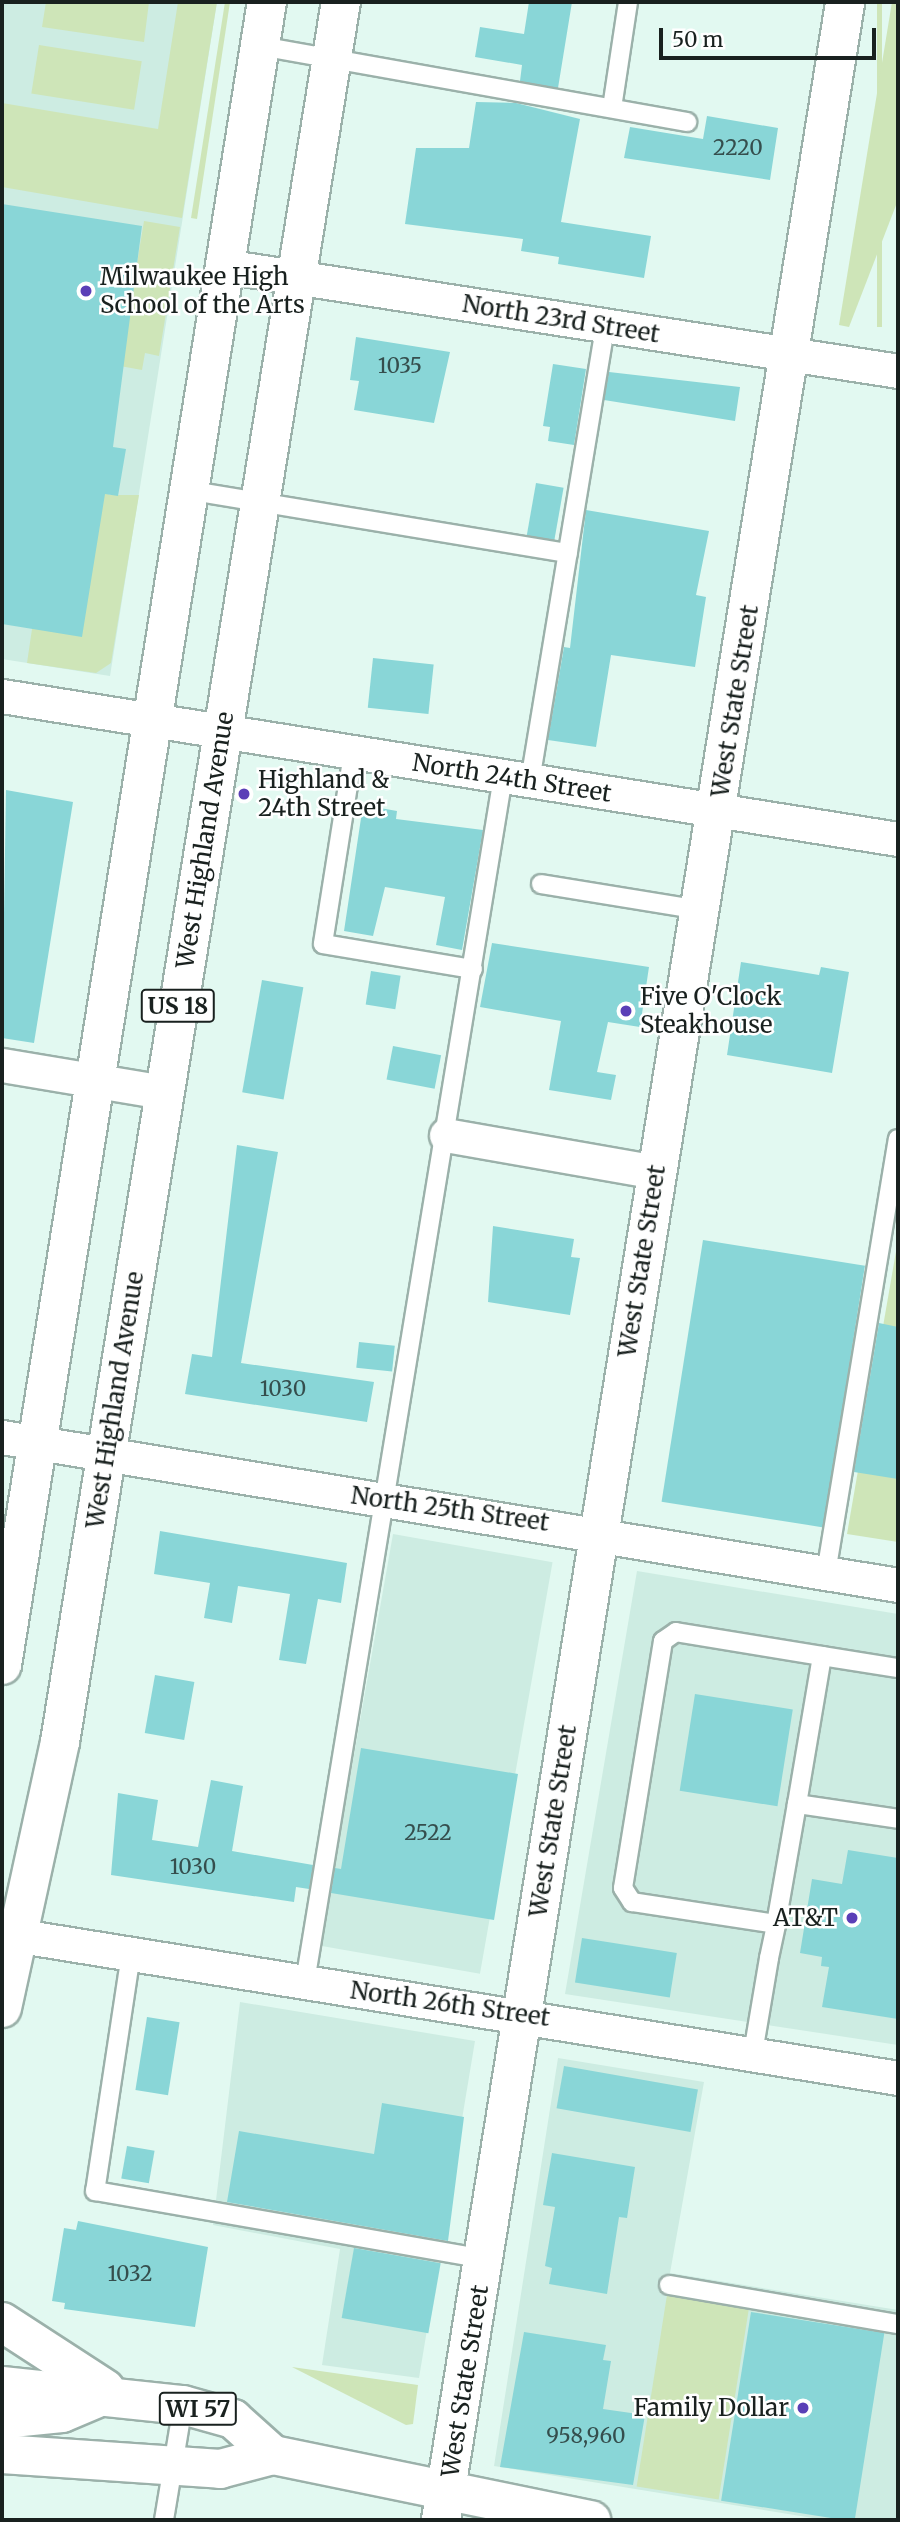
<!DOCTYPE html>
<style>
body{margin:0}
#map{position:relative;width:900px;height:2522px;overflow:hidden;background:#e2f9f1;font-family:Merriweather,serif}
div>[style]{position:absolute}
.built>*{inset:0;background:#cdece2;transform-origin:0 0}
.green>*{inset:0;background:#cee5b8;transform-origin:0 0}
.building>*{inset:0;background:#89d6d7;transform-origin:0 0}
.roads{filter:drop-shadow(2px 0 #9bb1aa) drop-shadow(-2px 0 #9bb1aa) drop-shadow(0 2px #9bb1aa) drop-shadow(0 -2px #9bb1aa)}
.service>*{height:18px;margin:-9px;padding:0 9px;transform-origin:9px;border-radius:9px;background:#fff}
.minor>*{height:33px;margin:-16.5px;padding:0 16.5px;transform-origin:16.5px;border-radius:16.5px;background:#fff}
.tertiary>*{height:38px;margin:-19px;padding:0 19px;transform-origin:19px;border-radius:19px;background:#fff}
.primary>*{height:38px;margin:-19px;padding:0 19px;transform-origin:19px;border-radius:19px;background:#fff}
.dots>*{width:19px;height:19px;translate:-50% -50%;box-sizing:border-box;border:4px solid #fff;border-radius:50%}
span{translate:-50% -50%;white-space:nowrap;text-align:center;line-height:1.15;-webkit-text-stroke:5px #fff;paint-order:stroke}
.number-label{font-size:21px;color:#354e4d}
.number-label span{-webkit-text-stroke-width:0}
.shield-label span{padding:2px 5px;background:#fff;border:2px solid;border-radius:5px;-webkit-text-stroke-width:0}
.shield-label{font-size:23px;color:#19211f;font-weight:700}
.poi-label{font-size:24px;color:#19211f}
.left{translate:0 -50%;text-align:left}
.right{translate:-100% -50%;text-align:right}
.street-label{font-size:24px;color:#19211f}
.frame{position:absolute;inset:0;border:4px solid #19211f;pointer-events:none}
.scale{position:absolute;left:659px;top:28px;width:217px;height:32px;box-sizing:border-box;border:4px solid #19211f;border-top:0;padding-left:9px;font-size:21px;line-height:24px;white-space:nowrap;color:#19211f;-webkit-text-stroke:5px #fff;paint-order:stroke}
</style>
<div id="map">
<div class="built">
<i style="clip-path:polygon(2px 2px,217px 2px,110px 676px,2px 659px)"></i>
<i style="left:393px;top:1534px;width:162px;height:418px;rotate:10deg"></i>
<i style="clip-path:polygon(637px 1571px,898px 1614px,898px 2045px,565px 1994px)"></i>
<i style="clip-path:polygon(240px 2002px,475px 2041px,419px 2378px,322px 2365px,340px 2249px,213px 2225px)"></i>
<i style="clip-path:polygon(558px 2058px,704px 2082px,670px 2273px,898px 2310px,898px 2520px,825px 2520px,494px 2466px)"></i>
</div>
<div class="green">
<i style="clip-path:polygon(46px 2px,149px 2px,144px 42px,42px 27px)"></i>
<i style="clip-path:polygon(178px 2px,217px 2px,182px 218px,2px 187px,2px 103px,158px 129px)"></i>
<i style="clip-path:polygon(225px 2px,230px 2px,197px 219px,191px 218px)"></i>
<i style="left:877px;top:2px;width:5px;height:325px"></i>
<i style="clip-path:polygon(892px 2px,898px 2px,898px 200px,849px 327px,839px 325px)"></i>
<i style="left:39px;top:45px;width:104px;height:49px;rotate:9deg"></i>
<i style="clip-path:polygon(144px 221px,180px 227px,159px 356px,145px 353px,142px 370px,120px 366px)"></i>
<i style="clip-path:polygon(106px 489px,109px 495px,139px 495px,111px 663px,96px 673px,27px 663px,32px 629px)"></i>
<i style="clip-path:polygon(898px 1240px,898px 1542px,847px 1534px)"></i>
<i style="left:667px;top:2295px;width:83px;height:194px;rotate:9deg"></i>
<i style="clip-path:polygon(292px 2367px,418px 2385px,413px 2424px,406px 2425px)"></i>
</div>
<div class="building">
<i style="clip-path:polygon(529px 2px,572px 2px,558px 88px,520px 81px,522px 65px,475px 57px,480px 27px,524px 34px)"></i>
<i style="clip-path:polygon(476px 102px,516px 103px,580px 119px,561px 222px,651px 236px,644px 278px,558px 264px,559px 257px,521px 251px,523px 239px,405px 224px,416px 148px,469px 148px)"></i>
<i style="clip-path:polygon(707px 116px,778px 128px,770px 180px,624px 158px,630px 127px,703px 139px)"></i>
<i style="clip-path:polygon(2px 204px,142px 226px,113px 447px,126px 449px,118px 496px,105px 494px,82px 637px,2px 624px)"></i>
<i style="clip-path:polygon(356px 337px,450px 352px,434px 423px,354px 410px,359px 381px,350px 380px)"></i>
<i style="clip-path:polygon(553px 364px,586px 369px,574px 445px,548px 441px,550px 427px,543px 426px)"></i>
<i style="clip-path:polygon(609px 372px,740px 387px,735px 421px,604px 400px)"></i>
<i style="left:536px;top:483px;width:28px;height:53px;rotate:10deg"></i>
<i style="clip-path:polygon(586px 510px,709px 531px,696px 595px,706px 597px,695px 667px,611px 655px,596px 747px,548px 740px,564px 647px,570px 648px)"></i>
<i style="left:373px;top:658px;width:61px;height:50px;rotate:6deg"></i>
<i style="clip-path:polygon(6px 790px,73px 802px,34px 1043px,2px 1038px)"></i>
<i style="clip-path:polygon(363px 805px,397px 811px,396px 819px,483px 830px,462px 950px,436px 945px,445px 897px,385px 887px,373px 936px,344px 931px)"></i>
<i style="clip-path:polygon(492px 943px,649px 967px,640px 1027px,608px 1022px,597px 1072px,616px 1075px,611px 1100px,549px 1090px,561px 1021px,480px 1007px)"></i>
<i style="clip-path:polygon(741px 962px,819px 975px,821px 967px,849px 972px,832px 1073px,727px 1055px)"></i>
<i style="left:371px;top:971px;width:30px;height:34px;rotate:9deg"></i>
<i style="left:262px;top:980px;width:42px;height:114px;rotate:10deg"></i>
<i style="left:393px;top:1046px;width:49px;height:34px;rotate:11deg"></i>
<i style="clip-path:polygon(237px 1145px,278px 1152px,241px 1363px,374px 1382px,367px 1422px,185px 1394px,192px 1354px,212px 1357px)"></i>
<i style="clip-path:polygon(493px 1226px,574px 1239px,571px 1257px,580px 1258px,570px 1315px,488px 1302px)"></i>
<i style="left:703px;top:1240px;width:164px;height:265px;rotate:9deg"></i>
<i style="clip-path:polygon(879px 1323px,898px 1327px,898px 1479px,854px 1472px)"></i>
<i style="left:359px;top:1342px;width:36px;height:26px;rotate:6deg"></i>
<i style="clip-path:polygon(160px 1531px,347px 1563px,341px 1603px,318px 1599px,306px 1664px,279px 1660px,290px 1594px,238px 1586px,232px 1623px,204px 1618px,210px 1583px,154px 1574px)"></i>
<i style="left:155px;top:1675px;width:40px;height:59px;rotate:10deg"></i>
<i style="left:695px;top:1694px;width:99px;height:98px;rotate:9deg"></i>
<i style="clip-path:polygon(361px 1748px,518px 1774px,494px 1920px,331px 1893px,335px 1868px,341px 1869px)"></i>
<i style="clip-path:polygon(211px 1780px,243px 1786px,232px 1851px,313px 1865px,309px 1889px,296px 1887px,294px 1902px,111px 1875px,118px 1793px,158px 1800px,152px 1840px,198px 1847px)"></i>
<i style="clip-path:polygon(848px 1850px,898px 1858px,898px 2019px,822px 2007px,829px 1967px,821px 1966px,822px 1957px,800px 1953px,812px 1879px,842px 1884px)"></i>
<i style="left:582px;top:1938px;width:96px;height:45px;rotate:9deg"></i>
<i style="left:147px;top:2017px;width:33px;height:74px;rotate:9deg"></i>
<i style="left:564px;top:2066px;width:136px;height:43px;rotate:10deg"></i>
<i style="clip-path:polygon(382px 2103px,464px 2117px,448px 2241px,227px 2202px,239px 2131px,374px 2154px)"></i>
<i style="left:127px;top:2146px;width:28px;height:33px;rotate:10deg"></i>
<i style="clip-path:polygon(552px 2153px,635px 2167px,627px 2218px,619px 2217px,607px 2294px,549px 2284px,552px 2268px,545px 2266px,555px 2207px,543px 2205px)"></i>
<i style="clip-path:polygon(78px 2221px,208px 2247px,195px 2327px,64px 2309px,65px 2303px,52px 2301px,64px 2228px,76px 2230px)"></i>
<i style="left:354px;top:2248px;width:88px;height:71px;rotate:10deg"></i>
<i style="left:751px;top:2312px;width:135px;height:191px;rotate:9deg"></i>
<i style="clip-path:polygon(524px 2332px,606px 2345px,603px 2360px,611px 2361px,603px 2409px,645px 2415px,633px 2485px,500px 2467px)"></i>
</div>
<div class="roads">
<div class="service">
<i style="left:260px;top:46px;width:434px;rotate:10.1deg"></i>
<i style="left:612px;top:108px;width:107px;rotate:-81.4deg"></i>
<i style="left:187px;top:490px;width:386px;rotate:9.4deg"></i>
<i style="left:353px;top:754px;width:192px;rotate:99deg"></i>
<i style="left:323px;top:944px;width:152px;rotate:9.5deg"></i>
<i style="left:530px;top:781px;width:461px;rotate:-80.6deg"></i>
<i style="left:541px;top:884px;width:161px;rotate:9.3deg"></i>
<i style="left:826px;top:1573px;width:440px;rotate:-80.6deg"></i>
<i style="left:822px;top:1656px;width:77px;rotate:9deg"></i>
<i style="left:797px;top:1804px;width:102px;rotate:8.4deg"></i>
<i style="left:131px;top:1954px;width:240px;rotate:98.6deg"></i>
<i style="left:95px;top:2191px;width:396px;rotate:9.9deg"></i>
<i style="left:305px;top:1982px;width:1221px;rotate:-80.67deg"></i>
<i style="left:753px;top:2053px;width:96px;rotate:-80.4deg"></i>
<i style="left:769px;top:1958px;width:35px;rotate:-78deg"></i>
<i style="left:776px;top:1924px;width:122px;rotate:-80.1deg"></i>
<i style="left:797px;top:1804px;width:150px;rotate:-80.4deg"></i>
<i style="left:822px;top:1656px;width:148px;rotate:-170.7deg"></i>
<i style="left:676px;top:1632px;width:16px;rotate:145deg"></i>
<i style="left:663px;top:1641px;width:250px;rotate:99.2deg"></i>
<i style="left:623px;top:1888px;width:17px;rotate:57deg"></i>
<i style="left:632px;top:1902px;width:146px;rotate:8.7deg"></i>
<i style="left:669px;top:2285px;width:232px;rotate:9.7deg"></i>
<i style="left:164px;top:2520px;width:117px;rotate:-80.6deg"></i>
</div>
<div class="minor">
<i style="left:224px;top:266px;width:682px;rotate:8.85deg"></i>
<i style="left:2px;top:696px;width:907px;rotate:9.07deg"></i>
<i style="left:2px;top:1065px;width:163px;rotate:9.5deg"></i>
<i style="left:446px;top:1135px;width:213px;rotate:10deg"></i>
<i style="left:2px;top:1437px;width:908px;rotate:9.38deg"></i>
<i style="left:2px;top:1933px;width:908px;rotate:9.19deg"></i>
</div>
<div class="tertiary">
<i style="left:441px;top:2520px;width:2550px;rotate:-80.88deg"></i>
</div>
<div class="primary">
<i style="left:2px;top:1665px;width:1684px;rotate:-80.95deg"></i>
<i style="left:2px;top:2008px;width:272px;rotate:-77.7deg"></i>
<i style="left:60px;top:1742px;width:1763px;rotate:-80.83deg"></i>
<i style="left:2px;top:2322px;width:123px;rotate:33deg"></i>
<i style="left:2px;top:2386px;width:182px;rotate:6deg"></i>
<i style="left:183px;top:2405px;width:52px;rotate:15.6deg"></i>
<i style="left:233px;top:2419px;width:54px;rotate:42deg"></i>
<i style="left:2px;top:2419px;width:60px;rotate:-5.7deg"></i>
<i style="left:62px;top:2413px;width:36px;rotate:-23deg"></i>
<i style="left:2px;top:2454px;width:219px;rotate:3.9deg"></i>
<i style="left:220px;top:2469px;width:55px;rotate:-14.8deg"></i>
<i style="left:273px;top:2455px;width:325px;rotate:11.6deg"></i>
</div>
</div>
<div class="dots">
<i style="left:86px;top:291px;background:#5a3fb7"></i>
<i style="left:244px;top:794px;background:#5a3fb7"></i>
<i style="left:626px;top:1011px;background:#5a3fb7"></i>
<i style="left:852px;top:1918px;background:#5a3fb7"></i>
<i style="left:803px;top:2408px;background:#5a3fb7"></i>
</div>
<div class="number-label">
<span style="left:738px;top:148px">2220</span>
<span style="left:400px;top:366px">1035</span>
<span style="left:283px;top:1389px">1030</span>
<span style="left:428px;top:1833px">2522</span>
<span style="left:193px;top:1867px">1030</span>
<span style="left:130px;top:2274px">1032</span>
<span style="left:586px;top:2436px">958,960</span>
</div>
<div class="shield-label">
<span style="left:178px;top:1006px">US 18</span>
<span style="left:198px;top:2409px">WI 57</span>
</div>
<div class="poi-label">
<span class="left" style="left:100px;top:291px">Milwaukee High<br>School of the Arts</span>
<span class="left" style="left:258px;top:794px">Highland &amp;<br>24th Street</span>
<span class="left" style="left:640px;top:1011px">Five O'Clock<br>Steakhouse</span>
<span class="right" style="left:838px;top:1918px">AT&amp;T</span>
<span class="right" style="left:789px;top:2408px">Family Dollar</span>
</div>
<div class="street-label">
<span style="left:561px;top:319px;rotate:9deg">North 23rd Street</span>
<span style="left:735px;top:701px;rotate:-81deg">West State Street</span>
<span style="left:512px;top:778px;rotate:9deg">North 24th Street</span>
<span style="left:205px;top:840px;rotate:-81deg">West Highland Avenue</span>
<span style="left:642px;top:1261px;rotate:-81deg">West State Street</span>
<span style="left:115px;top:1400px;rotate:-81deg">West Highland Avenue</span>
<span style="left:450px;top:1509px;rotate:8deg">North 25th Street</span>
<span style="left:553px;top:1821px;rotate:-81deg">West State Street</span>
<span style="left:450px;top:2004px;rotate:8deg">North 26th Street</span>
<span style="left:465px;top:2381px;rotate:-81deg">West State Street</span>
</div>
<div class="frame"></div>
<div class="scale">50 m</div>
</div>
